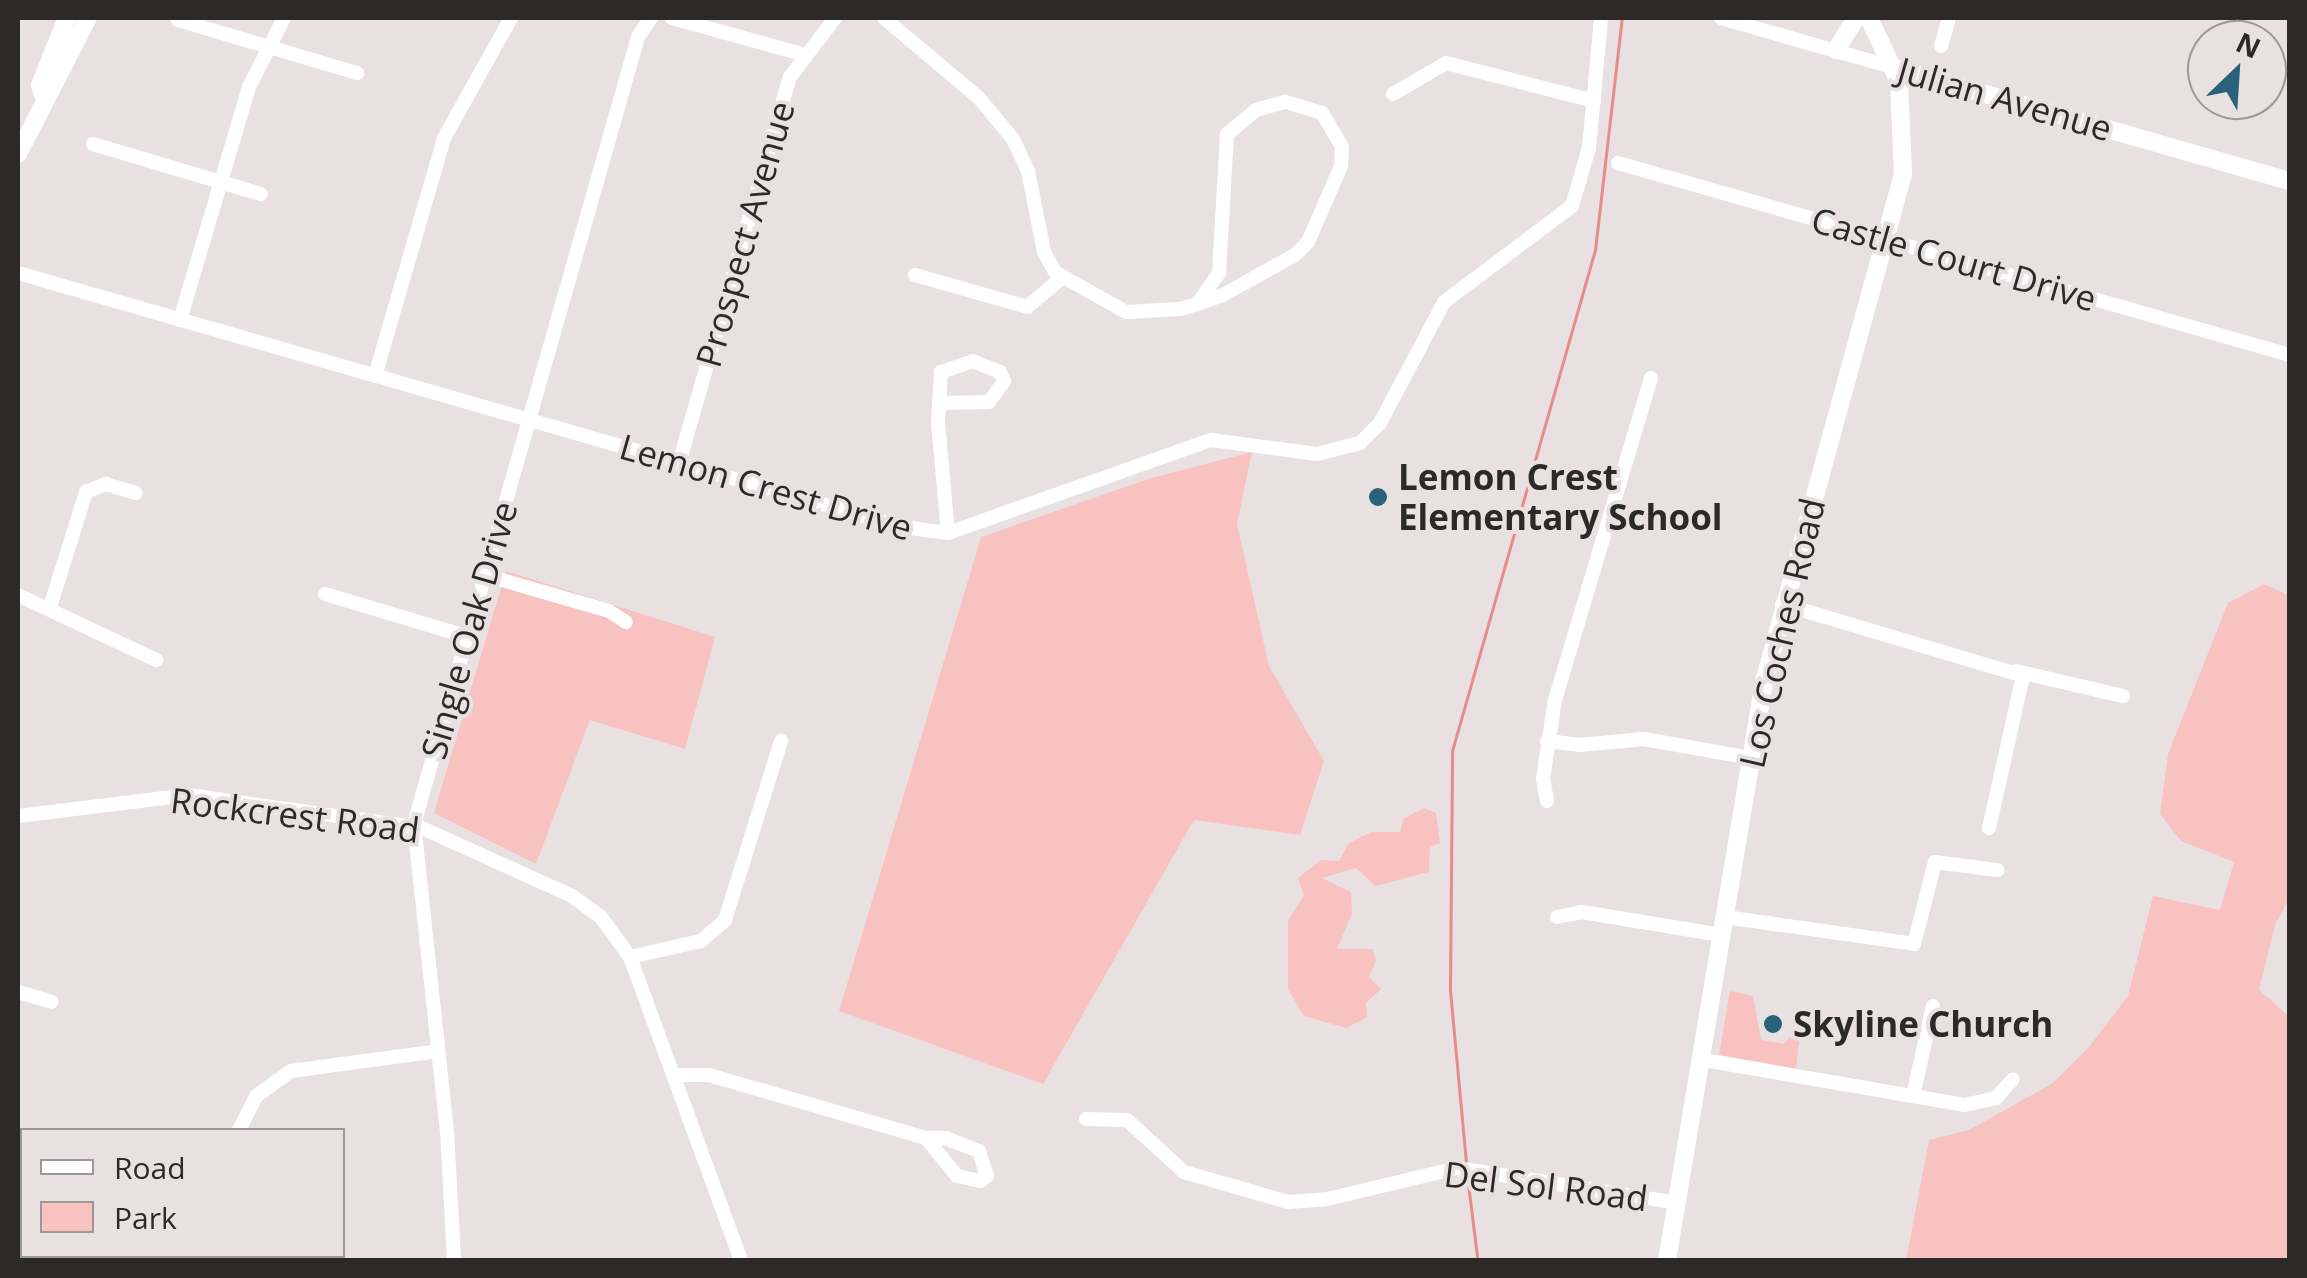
<!DOCTYPE html>
<style>
body{margin:0}
#map{position:relative;width:2307px;height:1278px;overflow:hidden;background:#e9e1e1;font-family:"Open Sans",sans-serif}
div>[style]{position:absolute}
.green>*{inset:0;background:#f8c2c1}
.stream>*{height:2.5px;margin:-1.25px;padding:0 1.25px;transform-origin:1.25px;border-radius:1.25px;background:#e98b8c}
.minor>*{height:14px;margin:-7px;padding:0 7px;transform-origin:7px;border-radius:7px;background:#fff}
.major>*{height:18px;margin:-9px;padding:0 9px;transform-origin:9px;border-radius:9px;background:#fff}
.dots>*{width:28px;height:28px;translate:-50% -50%;box-sizing:border-box;border:5px solid #e9e1e1;border-radius:50%}
span{translate:-50% -50%;white-space:nowrap;text-align:center;line-height:1.15;-webkit-text-stroke:8px #e9e1e1;paint-order:stroke}
.street-label{font-size:35px;color:#2c2929}
.poi-label{font-size:35px;color:#2c2929;font-weight:700}
.left{translate:0 -50%;text-align:left}
.frame{position:absolute;inset:0;border:20px solid #2c2929;pointer-events:none}
.legend{position:absolute;left:20px;top:1128px;width:325px;height:130px;box-sizing:border-box;background:#e9e1e1;border:2px solid #9d9797;margin:0;padding:12px 18px;list-style:none;font-size:30px;color:#2c2929}
.legend li{display:flex;align-items:center;gap:20px;height:50px}
.legend b{width:50px;border:2px solid #9d9797}
.north{position:absolute;left:2187px;top:20px;width:100px;height:100px;box-sizing:border-box;background:#e9e1e1;border:2px solid #9d9797;border-radius:50%;rotate:25deg;font-size:28px;font-weight:700;line-height:40px;text-align:center;color:#2c2929}
.north::after{content:'';display:block;margin:auto;width:35px;height:45px;background:#29627b;clip-path:polygon(50% 0,100% 100%,50% 72%,0 100%)}
</style>
<div id="map">
<div class="green">
<i style="clip-path:polygon(1252px 452px,1237px 524px,1269px 666px,1324px 761px,1300px 835px,1194px 820px,1043px 1084px,839px 1011px,981px 537px,1151px 478px)"></i>
<i style="clip-path:polygon(506px 571px,715px 637px,685px 749px,590px 720px,536px 864px,434px 813px)"></i>
<i style="clip-path:polygon(2264px 584px,2288px 595px,2290px 641px,2289px 898px,2275px 925px,2259px 990px,2289px 1016px,2289px 1260px,1906px 1260px,1929px 1140px,1969px 1130px,2053px 1083px,2089px 1047px,2128px 996px,2153px 896px,2220px 910px,2234px 862px,2181px 841px,2160px 814px,2168px 754px,2228px 603px)"></i>
<i style="clip-path:polygon(1424px 808px,1436px 813px,1440px 843px,1430px 847px,1429px 872px,1375px 886px,1356px 868px,1322px 878px,1351px 892px,1352px 914px,1337px 949px,1372px 949px,1376px 960px,1369px 977px,1381px 989px,1366px 1003px,1367px 1017px,1346px 1028px,1304px 1016px,1288px 989px,1288px 921px,1304px 895px,1298px 878px,1321px 860px,1339px 861px,1349px 843px,1371px 832px,1400px 832px,1403px 819px)"></i>
<i style="clip-path:polygon(1730px 991px,1753px 996px,1761px 1040px,1784px 1044px,1801px 1023px,1796px 1069px,1719px 1055px)"></i>
</div>
<div class="stream">
<i style="left:1466px;top:1163px;width:174px;rotate:-95.3deg"></i>
<i style="left:1450px;top:990px;width:239px;rotate:-89.5deg"></i>
<i style="left:1452px;top:751px;width:521px;rotate:-74.07deg"></i>
<i style="left:1595px;top:250px;width:234px;rotate:-83.4deg"></i>
<i style="left:1468px;top:1180px;width:81px;rotate:82.9deg"></i>
</div>
<div class="minor">
<i style="left:672px;top:18px;width:135px;rotate:15.5deg"></i>
<i style="left:884px;top:18px;width:124px;rotate:40.1deg"></i>
<i style="left:979px;top:98px;width:53px;rotate:50.3deg"></i>
<i style="left:1013px;top:139px;width:35px;rotate:65deg"></i>
<i style="left:1028px;top:171px;width:83px;rotate:78.8deg"></i>
<i style="left:1044px;top:252px;width:23px;rotate:61deg"></i>
<i style="left:1055px;top:272px;width:81px;rotate:29.4deg"></i>
<i style="left:1126px;top:312px;width:54px;rotate:-3.2deg"></i>
<i style="left:1180px;top:309px;width:18px;rotate:-16deg"></i>
<i style="left:1197px;top:304px;width:28px;rotate:-19deg"></i>
<i style="left:1223px;top:295px;width:82px;rotate:-29.1deg"></i>
<i style="left:1295px;top:255px;width:18px;rotate:-45deg"></i>
<i style="left:1308px;top:242px;width:83px;rotate:-66.5deg"></i>
<i style="left:1341px;top:166px;width:19px;rotate:-87deg"></i>
<i style="left:1342px;top:147px;width:39px;rotate:-120deg"></i>
<i style="left:1322px;top:113px;width:39px;rotate:-163deg"></i>
<i style="left:1285px;top:102px;width:30px;rotate:165deg"></i>
<i style="left:1256px;top:110px;width:38px;rotate:140deg"></i>
<i style="left:1227px;top:134px;width:139px;rotate:93.3deg"></i>
<i style="left:1219px;top:273px;width:38px;rotate:125deg"></i>
<i style="left:1721px;top:18px;width:181px;rotate:16deg"></i>
<i style="left:178px;top:20px;width:187px;rotate:16.5deg"></i>
<i style="left:1941px;top:46px;width:29px;rotate:-74deg"></i>
<i style="left:1393px;top:94px;width:61px;rotate:-30.3deg"></i>
<i style="left:1446px;top:63px;width:153px;rotate:14.4deg"></i>
<i style="left:93px;top:144px;width:175px;rotate:16.6deg"></i>
<i style="left:1618px;top:163px;width:699px;rotate:15.95deg"></i>
<i style="left:18px;top:273px;width:920px;rotate:16.03deg"></i>
<i style="left:902px;top:527px;width:46px;rotate:7.4deg"></i>
<i style="left:948px;top:533px;width:279px;rotate:-19.5deg"></i>
<i style="left:1211px;top:440px;width:107px;rotate:7.5deg"></i>
<i style="left:1317px;top:454px;width:44px;rotate:-14.3deg"></i>
<i style="left:1360px;top:443px;width:28px;rotate:-45deg"></i>
<i style="left:1380px;top:423px;width:137px;rotate:-62.1deg"></i>
<i style="left:1444px;top:302px;width:160px;rotate:-36.9deg"></i>
<i style="left:1572px;top:206px;width:60px;rotate:-73.7deg"></i>
<i style="left:1589px;top:148px;width:131px;rotate:-84.7deg"></i>
<i style="left:915px;top:275px;width:116px;rotate:15.9deg"></i>
<i style="left:1027px;top:307px;width:47px;rotate:-39.8deg"></i>
<i style="left:180px;top:320px;width:243px;rotate:-73.5deg"></i>
<i style="left:249px;top:87px;width:77px;rotate:-63.1deg"></i>
<i style="left:375px;top:376px;width:248px;rotate:-73.8deg"></i>
<i style="left:444px;top:138px;width:137px;rotate:-60.8deg"></i>
<i style="left:941px;top:403px;width:48px;rotate:-1.2deg"></i>
<i style="left:989px;top:402px;width:26px;rotate:-54deg"></i>
<i style="left:1004px;top:381px;width:10px;rotate:-114deg"></i>
<i style="left:1000px;top:372px;width:29px;rotate:-158deg"></i>
<i style="left:973px;top:361px;width:34px;rotate:161deg"></i>
<i style="left:941px;top:372px;width:50px;rotate:93.4deg"></i>
<i style="left:938px;top:422px;width:111px;rotate:84.9deg"></i>
<i style="left:679px;top:463px;width:402px;rotate:-74deg"></i>
<i style="left:790px;top:77px;width:74px;rotate:-52.7deg"></i>
<i style="left:485px;top:575px;width:129px;rotate:16.2deg"></i>
<i style="left:609px;top:611px;width:20px;rotate:33deg"></i>
<i style="left:325px;top:594px;width:149px;rotate:16.7deg"></i>
<i style="left:18px;top:595px;width:153px;rotate:25.2deg"></i>
<i style="left:1782px;top:604px;width:252px;rotate:16.6deg"></i>
<i style="left:2023px;top:676px;width:156px;rotate:102.6deg"></i>
<i style="left:50px;top:607px;width:121px;rotate:-72.6deg"></i>
<i style="left:86px;top:492px;width:22px;rotate:-22deg"></i>
<i style="left:106px;top:484px;width:31px;rotate:17deg"></i>
<i style="left:2016px;top:671px;width:110px;rotate:13.2deg"></i>
<i style="left:1547px;top:741px;width:33px;rotate:7deg"></i>
<i style="left:1580px;top:745px;width:64px;rotate:-5.4deg"></i>
<i style="left:1644px;top:739px;width:109px;rotate:10.1deg"></i>
<i style="left:1547px;top:801px;width:22px;rotate:-100deg"></i>
<i style="left:1543px;top:779px;width:80px;rotate:-81.4deg"></i>
<i style="left:1555px;top:700px;width:336px;rotate:-73.4deg"></i>
<i style="left:18px;top:816px;width:172px;rotate:-7deg"></i>
<i style="left:189px;top:795px;width:235px;rotate:8.1deg"></i>
<i style="left:422px;top:828px;width:165px;rotate:24.4deg"></i>
<i style="left:572px;top:896px;width:34px;rotate:36deg"></i>
<i style="left:600px;top:916px;width:51px;rotate:53.8deg"></i>
<i style="left:630px;top:957px;width:323px;rotate:69.9deg"></i>
<i style="left:1557px;top:917px;width:25px;rotate:-11deg"></i>
<i style="left:1582px;top:912px;width:141px;rotate:9.4deg"></i>
<i style="left:1725px;top:917px;width:191px;rotate:8.1deg"></i>
<i style="left:1914px;top:944px;width:85px;rotate:-75.6deg"></i>
<i style="left:1935px;top:862px;width:63px;rotate:7.4deg"></i>
<i style="left:630px;top:957px;width:73px;rotate:-12.7deg"></i>
<i style="left:701px;top:941px;width:32px;rotate:-41deg"></i>
<i style="left:725px;top:920px;width:188px;rotate:-72.6deg"></i>
<i style="left:18px;top:992px;width:35px;rotate:16deg"></i>
<i style="left:1704px;top:1060px;width:264px;rotate:9.8deg"></i>
<i style="left:1964px;top:1105px;width:33px;rotate:-12deg"></i>
<i style="left:1996px;top:1098px;width:25px;rotate:-48deg"></i>
<i style="left:675px;top:1075px;width:34px"></i>
<i style="left:709px;top:1075px;width:226px;rotate:16.2deg"></i>
<i style="left:926px;top:1138px;width:49px;rotate:50.8deg"></i>
<i style="left:957px;top:1176px;width:24px;rotate:12deg"></i>
<i style="left:980px;top:1181px;width:9px;rotate:-36deg"></i>
<i style="left:987px;top:1176px;width:26px;rotate:-108deg"></i>
<i style="left:979px;top:1151px;width:36px;rotate:-159deg"></i>
<i style="left:945px;top:1138px;width:19px;rotate:180deg"></i>
<i style="left:1913px;top:1096px;width:92px;rotate:-77.5deg"></i>
<i style="left:1086px;top:1119px;width:41px;rotate:1.4deg"></i>
<i style="left:1127px;top:1120px;width:77px;rotate:42.4deg"></i>
<i style="left:1184px;top:1172px;width:108px;rotate:16.1deg"></i>
<i style="left:1288px;top:1202px;width:39px;rotate:-4deg"></i>
<i style="left:1327px;top:1199px;width:134px;rotate:-13.4deg"></i>
<i style="left:1457px;top:1168px;width:223px;rotate:9deg"></i>
<i style="left:239px;top:1130px;width:38px;rotate:-63deg"></i>
<i style="left:256px;top:1096px;width:43px;rotate:-35.5deg"></i>
<i style="left:291px;top:1071px;width:148px;rotate:-7.7deg"></i>
<i style="left:18px;top:1232px;width:4px"></i>
<i style="left:199px;top:1260px;width:4px;rotate:-76deg"></i>
<i style="left:454px;top:1260px;width:128px;rotate:-93.1deg"></i>
<i style="left:447px;top:1132px;width:310px;rotate:-96.1deg"></i>
<i style="left:414px;top:824px;width:818px;rotate:-74.11deg"></i>
<i style="left:638px;top:37px;width:23px;rotate:-56deg"></i>
</div>
<div class="major">
<i style="left:1836px;top:50px;width:38px;rotate:-58deg"></i>
<i style="left:1895px;top:68px;width:411px;rotate:16deg"></i>
<i style="left:43px;top:95px;width:10px;rotate:-107deg"></i>
<i style="left:40px;top:85px;width:72px;rotate:-68.1deg"></i>
<i style="left:18px;top:154px;width:153px;rotate:-62.8deg"></i>
<i style="left:1667px;top:1260px;width:586px;rotate:-80.47deg"></i>
<i style="left:1764px;top:682px;width:527px;rotate:-74.7deg"></i>
<i style="left:1903px;top:174px;width:92px;rotate:-92.5deg"></i>
<i style="left:1899px;top:82px;width:71px;rotate:-115.1deg"></i>
</div>
<div class="dots">
<i style="left:1378px;top:497px;background:#29627b"></i>
<i style="left:1773px;top:1024px;background:#29627b"></i>
</div>
<div class="street-label">
<span style="left:2005px;top:99px;rotate:16deg">Julian Avenue</span>
<span style="left:745px;top:234px;rotate:-74deg">Prospect Avenue</span>
<span style="left:1954px;top:259px;rotate:16deg">Castle Court Drive</span>
<span style="left:766px;top:487px;rotate:16deg">Lemon Crest Drive</span>
<span style="left:469px;top:630px;rotate:-74deg">Single Oak Drive</span>
<span style="left:1782px;top:633px;rotate:-77deg">Los Coches Road</span>
<span style="left:295px;top:815px;rotate:7deg">Rockcrest Road</span>
<span style="left:1546px;top:1186px;rotate:7deg">Del Sol Road</span>
</div>
<div class="poi-label">
<span class="left" style="left:1398px;top:497px">Lemon Crest<br>Elementary School</span>
<span class="left" style="left:1793px;top:1024px">Skyline Church</span>
</div>
<div class="frame"></div>
<ul class="legend">
<li><b style="height:12px;background:#fff"></b>Road</li>
<li><b style="height:28px;background:#f8c2c1"></b>Park</li>
</ul>
<div class="north">N</div>
</div>
